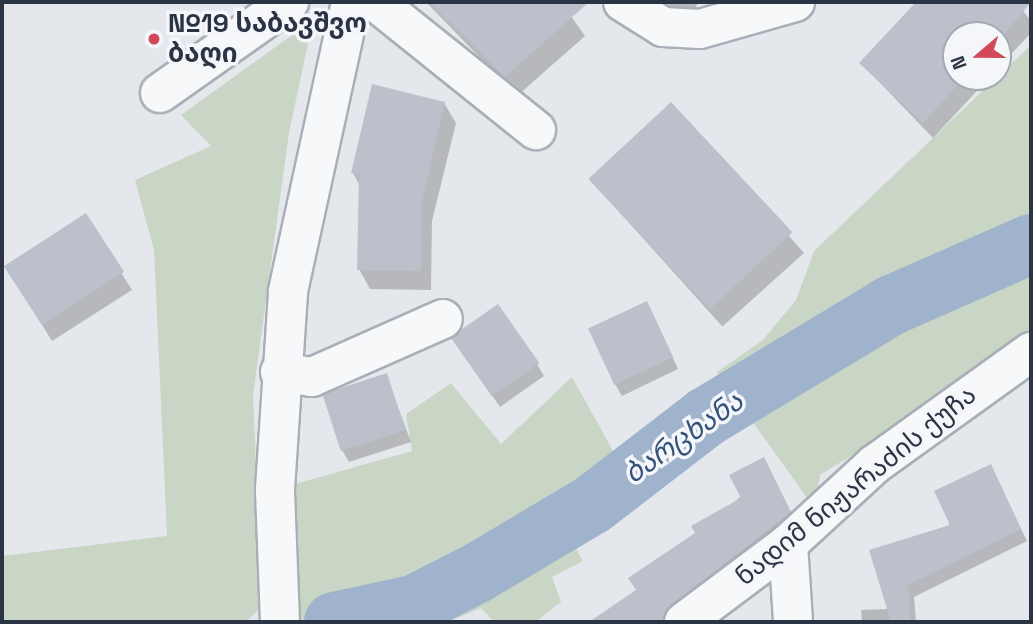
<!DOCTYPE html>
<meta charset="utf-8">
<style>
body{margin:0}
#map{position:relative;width:1033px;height:624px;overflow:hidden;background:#e4e7ec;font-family:"Space Grotesk","Noto Sans Georgian",sans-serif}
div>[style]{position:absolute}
.green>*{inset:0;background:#c9d6c5}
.shadow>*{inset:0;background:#0003;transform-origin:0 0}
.river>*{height:60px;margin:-30px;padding:0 30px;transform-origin:30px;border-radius:30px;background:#9fb4cc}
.building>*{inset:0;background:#bbc0ca;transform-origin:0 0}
.roads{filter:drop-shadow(2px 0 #a9aeb7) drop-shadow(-2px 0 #a9aeb7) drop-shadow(0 2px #a9aeb7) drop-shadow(0 -2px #a9aeb7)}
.minor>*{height:38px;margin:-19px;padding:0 19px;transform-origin:19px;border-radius:19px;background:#f7f8fa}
.dots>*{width:19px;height:19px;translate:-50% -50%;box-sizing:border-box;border:4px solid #f4f6f9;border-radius:50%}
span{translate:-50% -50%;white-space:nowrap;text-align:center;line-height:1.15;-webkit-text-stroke:7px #f4f6f9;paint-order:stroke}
.poi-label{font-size:26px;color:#2b3445;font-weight:700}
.left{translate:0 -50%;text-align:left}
.street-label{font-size:26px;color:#2b3445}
.water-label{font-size:28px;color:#34527a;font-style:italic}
.frame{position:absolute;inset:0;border:4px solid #2b3445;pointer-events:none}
.north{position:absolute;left:942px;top:21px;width:70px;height:70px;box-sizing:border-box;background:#f4f6f9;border:2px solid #a4a8b1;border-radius:50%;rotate:250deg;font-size:19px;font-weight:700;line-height:28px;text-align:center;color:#2b3445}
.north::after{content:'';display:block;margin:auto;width:24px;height:32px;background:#d1495b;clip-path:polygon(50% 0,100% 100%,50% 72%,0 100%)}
</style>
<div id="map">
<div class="green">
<i style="clip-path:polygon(313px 20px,289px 133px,253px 395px,262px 606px,246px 622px,2px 622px,2px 556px,167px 536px,154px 250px,135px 180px,211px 146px,181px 115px)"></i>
<i style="clip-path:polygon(1031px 45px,1031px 345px,820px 475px,815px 509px,717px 372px,763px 340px,796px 300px,814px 251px)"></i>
<i style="clip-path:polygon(572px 377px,627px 476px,562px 523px,583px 561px,552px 577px,561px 602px,535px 622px,494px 622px,481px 608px,448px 622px,301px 622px,295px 484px,412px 451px,406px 414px,451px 383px,501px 444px)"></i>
</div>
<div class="shadow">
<i style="clip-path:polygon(426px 2px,561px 2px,585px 36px,517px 96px)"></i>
<i style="clip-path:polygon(665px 2px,699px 2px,688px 18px)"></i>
<i style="clip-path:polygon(918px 2px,1016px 2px,1031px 21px,1031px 33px,998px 68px,998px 35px,956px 35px,956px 77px,990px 77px,933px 138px,861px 63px)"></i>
<i style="clip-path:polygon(444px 103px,456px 123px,432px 221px,431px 290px,370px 289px,359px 269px,360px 186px,353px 173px)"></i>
<i style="left:671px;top:105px;width:199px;height:110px;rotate:48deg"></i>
<i style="clip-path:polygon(85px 216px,132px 290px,52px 341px,16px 283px)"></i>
<i style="clip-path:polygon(653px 315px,678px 369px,622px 396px,615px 384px)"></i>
<i style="clip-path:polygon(461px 351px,537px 364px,544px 376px,500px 407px)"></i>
<i style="clip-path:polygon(386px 375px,411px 442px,349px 462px,342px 450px)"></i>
<i style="clip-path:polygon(991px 466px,1027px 541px,914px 597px,916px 622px,862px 622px,861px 610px,889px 609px)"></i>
<i style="clip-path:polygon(769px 471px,796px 524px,673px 622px,601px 622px)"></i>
</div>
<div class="river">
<i style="left:334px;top:622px;width:82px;rotate:-12deg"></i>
<i style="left:414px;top:605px;width:71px;rotate:-26.9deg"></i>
<i style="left:477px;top:573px;width:135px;rotate:-30.7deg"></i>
<i style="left:593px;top:504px;width:143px;rotate:-37.6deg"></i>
<i style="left:706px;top:417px;width:217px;rotate:-31.1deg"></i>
<i style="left:892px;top:305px;width:152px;rotate:-23.7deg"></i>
</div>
<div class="building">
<i style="clip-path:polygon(429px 2px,589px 2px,505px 77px)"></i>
<i style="clip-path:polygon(916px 2px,1031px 2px,998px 42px,998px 35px,956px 35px,956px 77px,965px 77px,923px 123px,859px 63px)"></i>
<i style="clip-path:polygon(372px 84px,445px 102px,422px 201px,421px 271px,357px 270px,359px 175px,351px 173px)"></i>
<i style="left:671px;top:102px;width:178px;height:113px;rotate:47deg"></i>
<i style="left:86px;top:213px;width:70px;height:98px;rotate:57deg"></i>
<i style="left:647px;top:301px;width:62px;height:65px;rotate:65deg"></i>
<i style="left:498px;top:304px;width:72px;height:58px;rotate:55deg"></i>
<i style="left:387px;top:373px;width:60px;height:68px;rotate:72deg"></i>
<i style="clip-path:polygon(764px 457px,791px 512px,671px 605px,663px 622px,589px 622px,636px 590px,628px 578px,695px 533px,691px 526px,741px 498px,729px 475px)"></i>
<i style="clip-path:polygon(991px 464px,1021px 529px,908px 585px,911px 622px,891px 622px,869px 550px,950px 525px,934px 491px)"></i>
</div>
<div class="roads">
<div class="minor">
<i style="left:376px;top:2px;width:205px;rotate:38.7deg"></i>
<i style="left:623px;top:2px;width:47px;rotate:32deg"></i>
<i style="left:663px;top:27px;width:37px;rotate:3deg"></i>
<i style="left:700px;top:29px;width:99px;rotate:-15.9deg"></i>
<i style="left:160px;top:93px;width:158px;rotate:-35.2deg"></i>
<i style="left:280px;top:372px;width:32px;rotate:9deg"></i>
<i style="left:312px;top:377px;width:143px;rotate:-23.9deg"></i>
<i style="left:788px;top:544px;width:78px;rotate:86.3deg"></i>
<i style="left:280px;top:622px;width:133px;rotate:-92.2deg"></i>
<i style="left:275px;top:489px;width:198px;rotate:-86.2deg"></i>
<i style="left:288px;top:291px;width:296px;rotate:-77.7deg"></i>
<i style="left:684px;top:622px;width:130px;rotate:-36.9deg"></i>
<i style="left:788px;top:544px;width:118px;rotate:-42.6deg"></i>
<i style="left:875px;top:464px;width:192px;rotate:-35.7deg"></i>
</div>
</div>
<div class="dots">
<i style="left:154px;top:39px;background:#d1495b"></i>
</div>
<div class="poi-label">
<span class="left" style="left:168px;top:39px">№19 საბავშვო<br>ბაღი</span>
</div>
<div class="street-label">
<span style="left:856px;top:486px;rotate:-39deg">ნადიმ ნიჟარაძის ქუჩა</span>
</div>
<div class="water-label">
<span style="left:683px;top:437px;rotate:-35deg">ბარცხანა</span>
</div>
<div class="frame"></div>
<div class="north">N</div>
</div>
